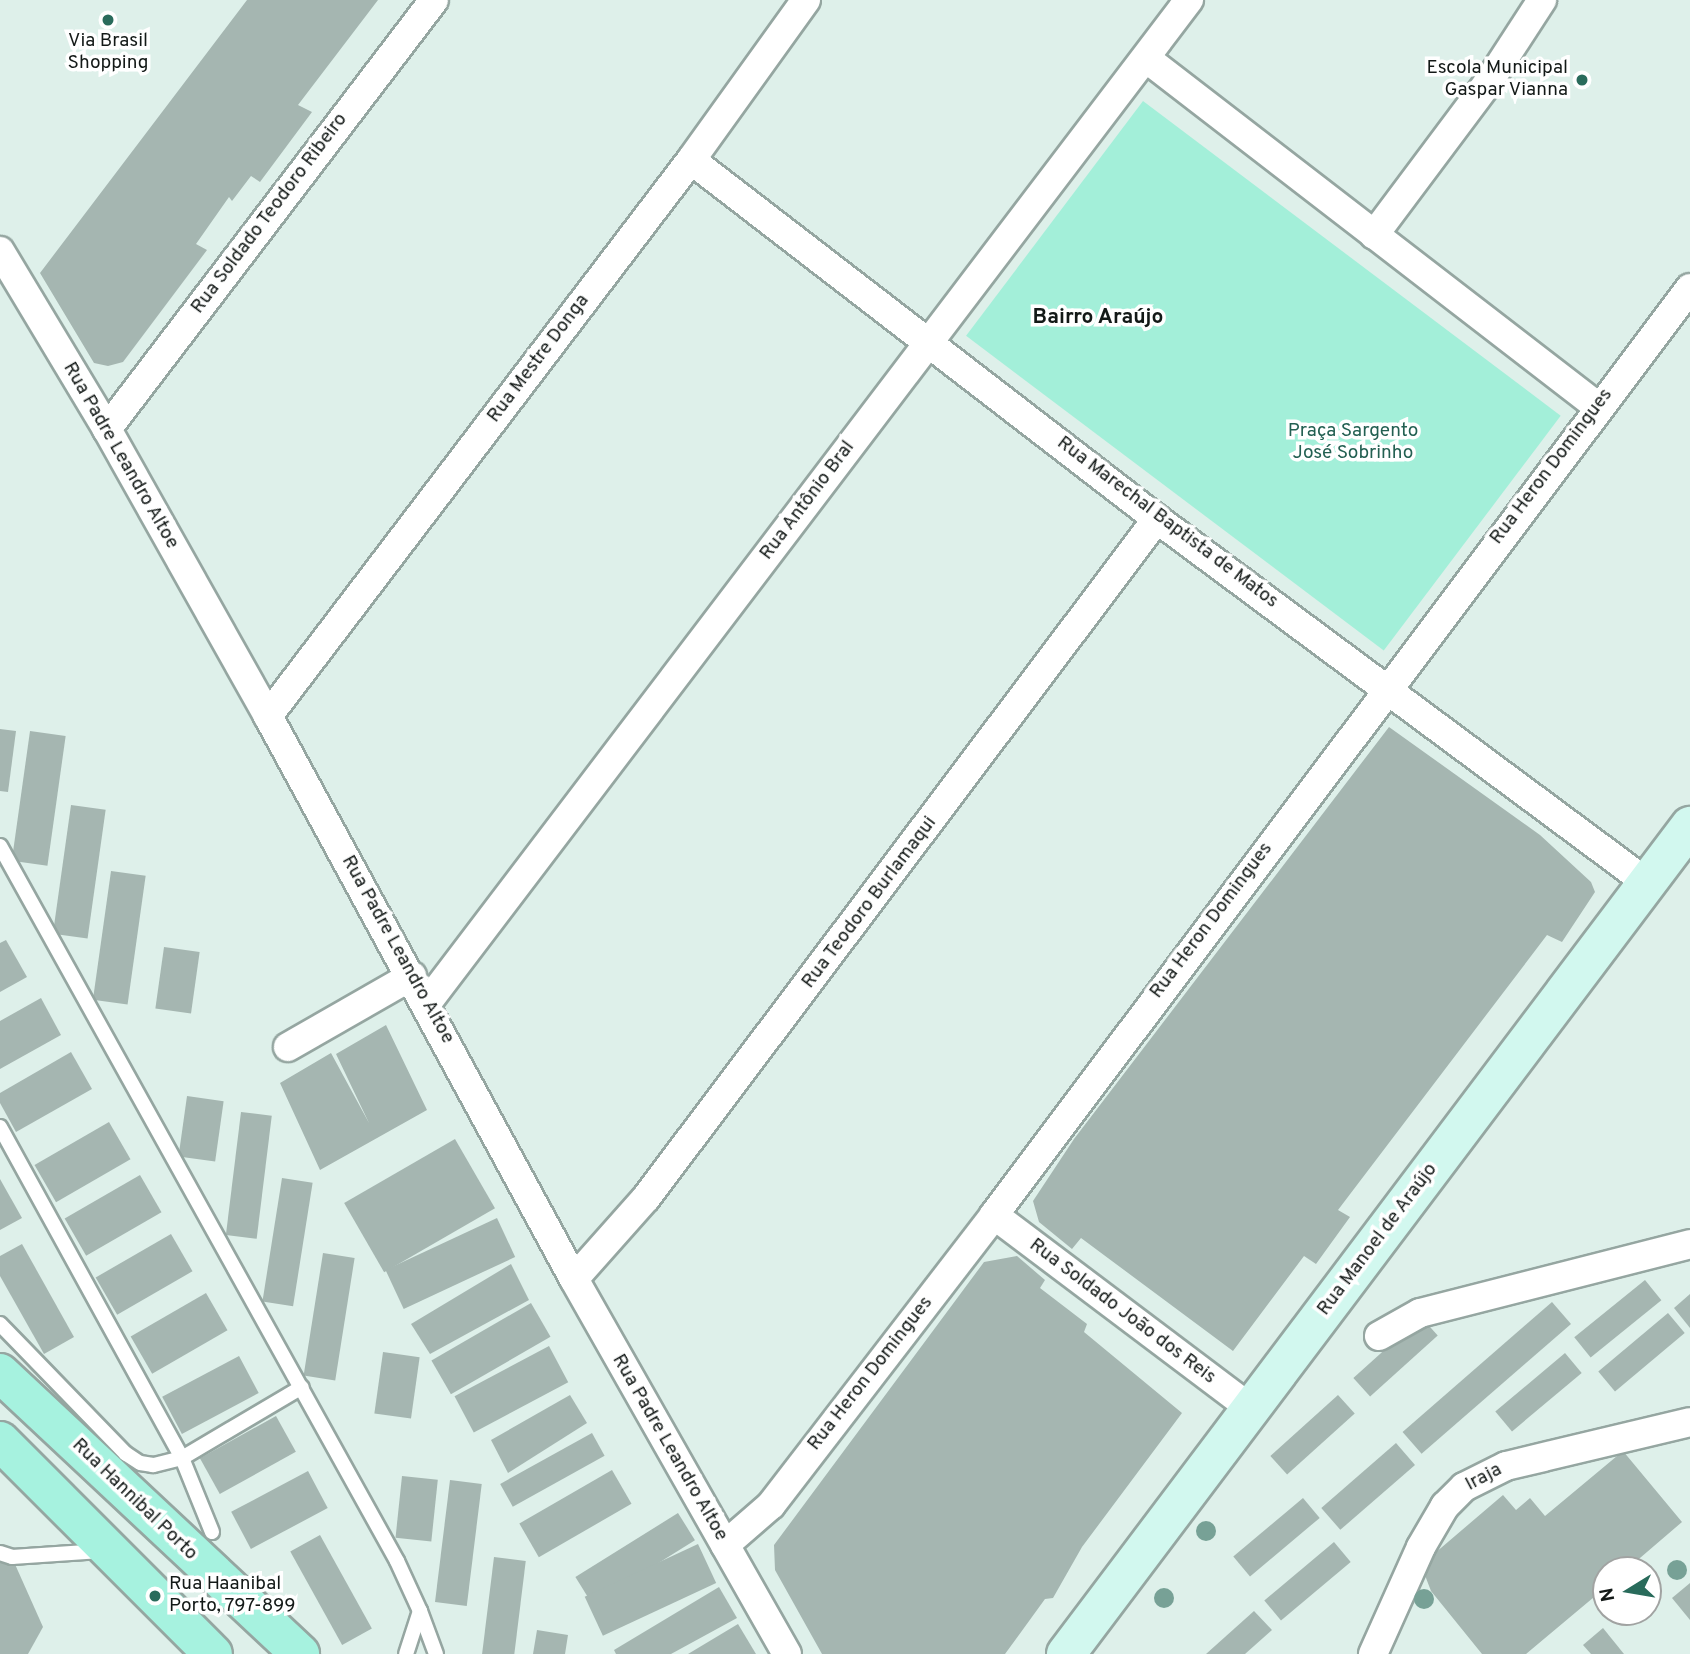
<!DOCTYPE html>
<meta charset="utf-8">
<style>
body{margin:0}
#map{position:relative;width:1690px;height:1654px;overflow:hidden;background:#def0ea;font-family:Overpass,sans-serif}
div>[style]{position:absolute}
.green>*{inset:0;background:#a3efd9;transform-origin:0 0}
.building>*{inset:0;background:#a5b6b1;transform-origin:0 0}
.roads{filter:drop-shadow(2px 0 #95a6a1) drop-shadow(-2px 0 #95a6a1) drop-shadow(0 2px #95a6a1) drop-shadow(0 -2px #95a6a1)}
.lane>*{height:14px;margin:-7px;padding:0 7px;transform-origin:7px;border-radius:7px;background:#fff}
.street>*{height:28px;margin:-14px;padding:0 14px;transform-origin:14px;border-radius:14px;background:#fff}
.secondary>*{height:38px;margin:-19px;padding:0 19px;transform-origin:19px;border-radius:19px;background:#d2f8ef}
.primary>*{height:38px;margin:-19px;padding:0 19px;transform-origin:19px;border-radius:19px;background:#a6f2df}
.trees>*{width:20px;height:20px;margin:-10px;border-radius:50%;background:#77a196}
.dots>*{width:19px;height:19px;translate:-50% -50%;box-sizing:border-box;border:4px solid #fff;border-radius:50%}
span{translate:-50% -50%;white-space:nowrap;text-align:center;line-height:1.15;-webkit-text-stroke:7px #fff;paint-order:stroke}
.poi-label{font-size:19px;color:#131917}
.right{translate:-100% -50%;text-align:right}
.left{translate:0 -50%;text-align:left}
.street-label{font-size:19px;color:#131917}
.park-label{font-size:19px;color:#236052}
.neighbourhood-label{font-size:21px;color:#131917;font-weight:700}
.north{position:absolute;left:1592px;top:1556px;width:70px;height:70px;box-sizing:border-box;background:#fff;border:2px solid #a1a3a2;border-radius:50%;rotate:259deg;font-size:19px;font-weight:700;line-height:28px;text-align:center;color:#131917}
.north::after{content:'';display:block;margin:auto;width:24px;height:32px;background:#296b5b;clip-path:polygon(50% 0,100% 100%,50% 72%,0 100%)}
</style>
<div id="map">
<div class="green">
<i style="left:1143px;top:101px;width:523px;height:294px;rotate:37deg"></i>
</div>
<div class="building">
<i style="clip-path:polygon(247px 0,378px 0,298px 105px,312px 112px,260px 182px,251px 176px,232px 201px,229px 197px,196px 244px,207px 250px,123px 362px,108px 366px,94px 363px,40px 273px)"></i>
<i style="clip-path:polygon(1389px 727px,1540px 835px,1591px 882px,1595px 892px,1562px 942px,1547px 935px,1338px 1210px,1350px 1217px,1316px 1264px,1304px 1256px,1233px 1351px,1081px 1238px,1072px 1249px,1039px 1222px,1033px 1201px,1074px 1139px)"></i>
<i style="clip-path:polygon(0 729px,16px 731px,8px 792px,0 791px)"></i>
<i style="left:30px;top:731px;width:36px;height:131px;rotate:8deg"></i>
<i style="left:71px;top:805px;width:35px;height:130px;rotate:8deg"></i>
<i style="left:111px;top:871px;width:35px;height:130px;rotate:8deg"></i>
<i style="clip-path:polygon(6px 940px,27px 977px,0 992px,0 943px)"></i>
<i style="left:164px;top:947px;width:36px;height:62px;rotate:8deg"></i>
<i style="clip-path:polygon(41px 998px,61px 1035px,0 1069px,0 1021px)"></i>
<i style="clip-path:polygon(386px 1025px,427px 1110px,320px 1170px,280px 1083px,331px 1053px,369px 1123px,336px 1054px)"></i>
<i style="clip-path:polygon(71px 1052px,92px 1089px,16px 1132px,0 1103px,0 1093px)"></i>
<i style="left:187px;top:1096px;width:37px;height:61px;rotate:8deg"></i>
<i style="left:241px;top:1112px;width:31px;height:124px;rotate:7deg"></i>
<i style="left:109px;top:1122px;width:43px;height:86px;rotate:60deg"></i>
<i style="left:455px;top:1139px;width:80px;height:128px;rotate:60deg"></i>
<i style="left:140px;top:1175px;width:43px;height:87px;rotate:60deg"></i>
<i style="left:282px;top:1178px;width:31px;height:125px;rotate:9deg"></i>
<i style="clip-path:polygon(0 1179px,22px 1218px,0 1230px)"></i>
<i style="left:497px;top:1218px;width:43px;height:123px;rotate:65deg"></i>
<i style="left:171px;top:1234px;width:43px;height:87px;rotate:60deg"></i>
<i style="clip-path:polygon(22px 1244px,74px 1337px,44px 1354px,0 1276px,0 1256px)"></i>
<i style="left:323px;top:1253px;width:32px;height:124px;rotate:9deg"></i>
<i style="clip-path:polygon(1017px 1256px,1045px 1280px,1040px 1288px,1087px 1324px,1084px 1332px,1182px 1413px,1082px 1547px,1053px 1598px,1045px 1599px,1005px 1654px,822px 1654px,775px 1570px,774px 1545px,984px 1262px)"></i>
<i style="clip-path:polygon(511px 1264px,529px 1300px,430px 1354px,411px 1324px)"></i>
<i style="left:1645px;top:1280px;width:26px;height:91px;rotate:51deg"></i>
<i style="left:206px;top:1293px;width:43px;height:87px;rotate:60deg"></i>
<i style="clip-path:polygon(1690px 1294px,1690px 1328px,1674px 1308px)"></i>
<i style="left:1552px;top:1302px;width:29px;height:198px;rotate:49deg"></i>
<i style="left:531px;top:1303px;width:39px;height:115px;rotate:60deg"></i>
<i style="left:1668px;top:1313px;width:26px;height:91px;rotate:50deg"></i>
<i style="left:1421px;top:1317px;width:25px;height:91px;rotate:48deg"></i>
<i style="left:549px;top:1346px;width:41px;height:107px;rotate:62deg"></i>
<i style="left:383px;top:1352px;width:37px;height:62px;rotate:8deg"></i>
<i style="left:1565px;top:1353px;width:26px;height:91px;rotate:50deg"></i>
<i style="left:239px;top:1356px;width:42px;height:87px;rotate:62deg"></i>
<i style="clip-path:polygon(570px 1395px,587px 1423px,508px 1473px,491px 1440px)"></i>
<i style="left:1338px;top:1395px;width:25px;height:91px;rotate:48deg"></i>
<i style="left:276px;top:1416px;width:41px;height:87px;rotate:61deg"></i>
<i style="left:592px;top:1433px;width:26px;height:105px;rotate:61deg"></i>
<i style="left:1396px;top:1443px;width:29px;height:99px;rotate:49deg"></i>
<i style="clip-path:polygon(1623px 1451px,1682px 1522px,1626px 1570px,1606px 1570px,1606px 1587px,1526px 1654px,1482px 1654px,1431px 1591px,1421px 1565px,1503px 1495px,1516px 1510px,1530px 1498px,1545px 1516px)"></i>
<i style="left:612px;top:1470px;width:39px;height:107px;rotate:60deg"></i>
<i style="left:308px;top:1471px;width:42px;height:87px;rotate:62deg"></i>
<i style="left:402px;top:1476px;width:36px;height:62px;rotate:6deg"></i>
<i style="left:450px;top:1480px;width:32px;height:123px;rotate:7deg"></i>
<i style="left:1303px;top:1498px;width:26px;height:91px;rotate:50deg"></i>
<i style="left:678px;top:1513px;width:32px;height:121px;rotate:58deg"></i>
<i style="left:320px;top:1535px;width:107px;height:34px;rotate:61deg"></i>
<i style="left:1334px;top:1542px;width:26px;height:91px;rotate:50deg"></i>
<i style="left:698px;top:1544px;width:43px;height:125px;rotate:65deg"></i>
<i style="left:494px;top:1557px;width:32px;height:98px;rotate:7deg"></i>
<i style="clip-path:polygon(0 1562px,14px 1562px,43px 1627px,28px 1654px,0 1654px)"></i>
<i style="clip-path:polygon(1690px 1583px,1690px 1620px,1672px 1598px)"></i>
<i style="clip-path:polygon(719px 1587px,737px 1618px,671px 1654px,616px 1654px,614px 1650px)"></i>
<i style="clip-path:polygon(1254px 1611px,1272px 1630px,1245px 1654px,1206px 1654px)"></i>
<i style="clip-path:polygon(738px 1624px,756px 1654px,688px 1654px)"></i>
<i style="clip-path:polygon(1603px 1628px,1624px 1654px,1591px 1654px,1583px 1645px)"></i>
<i style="clip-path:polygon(537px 1630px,568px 1635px,565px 1654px,533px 1654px)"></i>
</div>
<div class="roads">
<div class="lane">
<i style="left:0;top:846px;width:818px;rotate:60.96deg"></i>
<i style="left:397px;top:1561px;width:55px;rotate:65.3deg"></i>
<i style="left:420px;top:1611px;width:45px;rotate:108deg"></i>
<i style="left:0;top:1127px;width:378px;rotate:61.2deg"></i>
<i style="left:182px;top:1458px;width:30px;rotate:166deg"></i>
<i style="left:153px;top:1465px;width:13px;rotate:-171deg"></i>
<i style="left:140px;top:1463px;width:17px;rotate:-147deg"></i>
<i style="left:126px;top:1454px;width:181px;rotate:-134.1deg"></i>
<i style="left:212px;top:1532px;width:80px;rotate:-112.1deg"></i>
<i style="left:182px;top:1458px;width:139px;rotate:-30.6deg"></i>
<i style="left:0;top:1553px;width:13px;rotate:18deg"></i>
<i style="left:12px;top:1557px;width:89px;rotate:-3.9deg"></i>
<i style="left:420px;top:1611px;width:46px;rotate:69.6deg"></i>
</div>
<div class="street">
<i style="left:1147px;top:59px;width:568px;rotate:37.64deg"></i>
<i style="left:691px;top:160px;width:588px;rotate:37.61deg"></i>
<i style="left:1157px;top:519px;width:609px;rotate:36.59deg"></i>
<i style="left:1374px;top:235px;width:197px;rotate:-53.2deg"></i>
<i style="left:1492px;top:77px;width:92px;rotate:-57deg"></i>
<i style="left:0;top:251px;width:208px;rotate:59deg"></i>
<i style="left:107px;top:429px;width:329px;rotate:60.7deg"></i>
<i style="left:268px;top:716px;width:641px;rotate:61.48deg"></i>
<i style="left:574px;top:1279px;width:431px;rotate:60.4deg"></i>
<i style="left:107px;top:429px;width:539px;rotate:-52.68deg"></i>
<i style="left:268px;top:716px;width:699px;rotate:-52.74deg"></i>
<i style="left:691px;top:160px;width:197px;rotate:-54.3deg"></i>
<i style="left:427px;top:1003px;width:1260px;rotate:-52.78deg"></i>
<i style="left:288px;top:1047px;width:143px;rotate:-29.8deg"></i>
<i style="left:994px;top:1215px;width:321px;rotate:37deg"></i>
<i style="left:574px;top:1279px;width:108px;rotate:-48.4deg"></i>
<i style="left:646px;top:1198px;width:850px;rotate:-53.04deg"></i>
<i style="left:1379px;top:1336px;width:47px;rotate:-29.3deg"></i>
<i style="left:1420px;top:1313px;width:279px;rotate:-14.3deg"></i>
<i style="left:725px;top:1545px;width:61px;rotate:-41deg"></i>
<i style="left:771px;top:1505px;width:366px;rotate:-52.4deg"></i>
<i style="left:994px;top:1215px;width:1159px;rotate:-53.1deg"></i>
<i style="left:1373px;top:1654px;width:117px;rotate:-65.8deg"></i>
<i style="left:1421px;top:1547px;width:48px;rotate:-59.7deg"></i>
<i style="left:1445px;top:1506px;width:27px;rotate:-45deg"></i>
<i style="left:1464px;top:1487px;width:47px;rotate:-26.6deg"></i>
<i style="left:1506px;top:1466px;width:189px;rotate:-13.4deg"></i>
</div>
<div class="secondary">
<i style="left:1066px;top:1654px;width:1037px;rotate:-53deg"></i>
</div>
<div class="primary">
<i style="left:0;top:1373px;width:411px;rotate:43.1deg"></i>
<i style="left:0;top:1441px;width:301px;rotate:45deg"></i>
</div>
</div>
<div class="trees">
<i style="left:1206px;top:1531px"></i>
<i style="left:1677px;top:1570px"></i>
<i style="left:1164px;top:1598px"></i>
<i style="left:1424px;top:1599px"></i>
</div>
<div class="dots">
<i style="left:108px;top:20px;background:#296b5b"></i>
<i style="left:1582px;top:80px;background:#296b5b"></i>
<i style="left:155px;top:1596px;background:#296b5b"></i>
</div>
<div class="poi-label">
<span style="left:108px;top:53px">Via Brasil<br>Shopping</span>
<span class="right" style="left:1568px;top:80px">Escola Municipal<br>Gaspar Vianna</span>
<span class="left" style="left:169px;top:1596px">Rua Haanibal<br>Porto, 797-899</span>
</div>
<div class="street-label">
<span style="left:270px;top:214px;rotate:-53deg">Rua Soldado Teodoro Ribeiro</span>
<span style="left:539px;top:359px;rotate:-53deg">Rua Mestre Donga</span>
<span style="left:120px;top:456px;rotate:60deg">Rua Padre Leandro Altoe</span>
<span style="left:1552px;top:467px;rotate:-53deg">Rua Heron Domingues</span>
<span style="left:808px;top:501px;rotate:-53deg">Rua Antônio Bral</span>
<span style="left:1167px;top:523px;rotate:37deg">Rua Marechal Baptista de Matos</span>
<span style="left:870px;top:903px;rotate:-53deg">Rua Teodoro Burlamaqui</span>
<span style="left:1212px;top:921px;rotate:-53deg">Rua Heron Domingues</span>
<span style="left:397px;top:950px;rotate:61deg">Rua Padre Leandro Altoe</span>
<span style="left:1378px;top:1240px;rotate:-53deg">Rua Manoel de Araújo</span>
<span style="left:1122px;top:1312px;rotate:37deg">Rua Soldado João dos Reis</span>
<span style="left:871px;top:1374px;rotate:-52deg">Rua Heron Domingues</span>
<span style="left:669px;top:1448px;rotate:60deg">Rua Padre Leandro Altoe</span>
<span style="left:1484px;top:1478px;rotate:-28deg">Iraja</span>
<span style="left:134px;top:1500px;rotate:44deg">Rua Hannibal Porto</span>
</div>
<div class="park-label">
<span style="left:1353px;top:443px">Praça Sargento<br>José Sobrinho</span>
</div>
<div class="neighbourhood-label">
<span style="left:1098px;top:318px">Bairro Araújo</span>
</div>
<div class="north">N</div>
</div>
